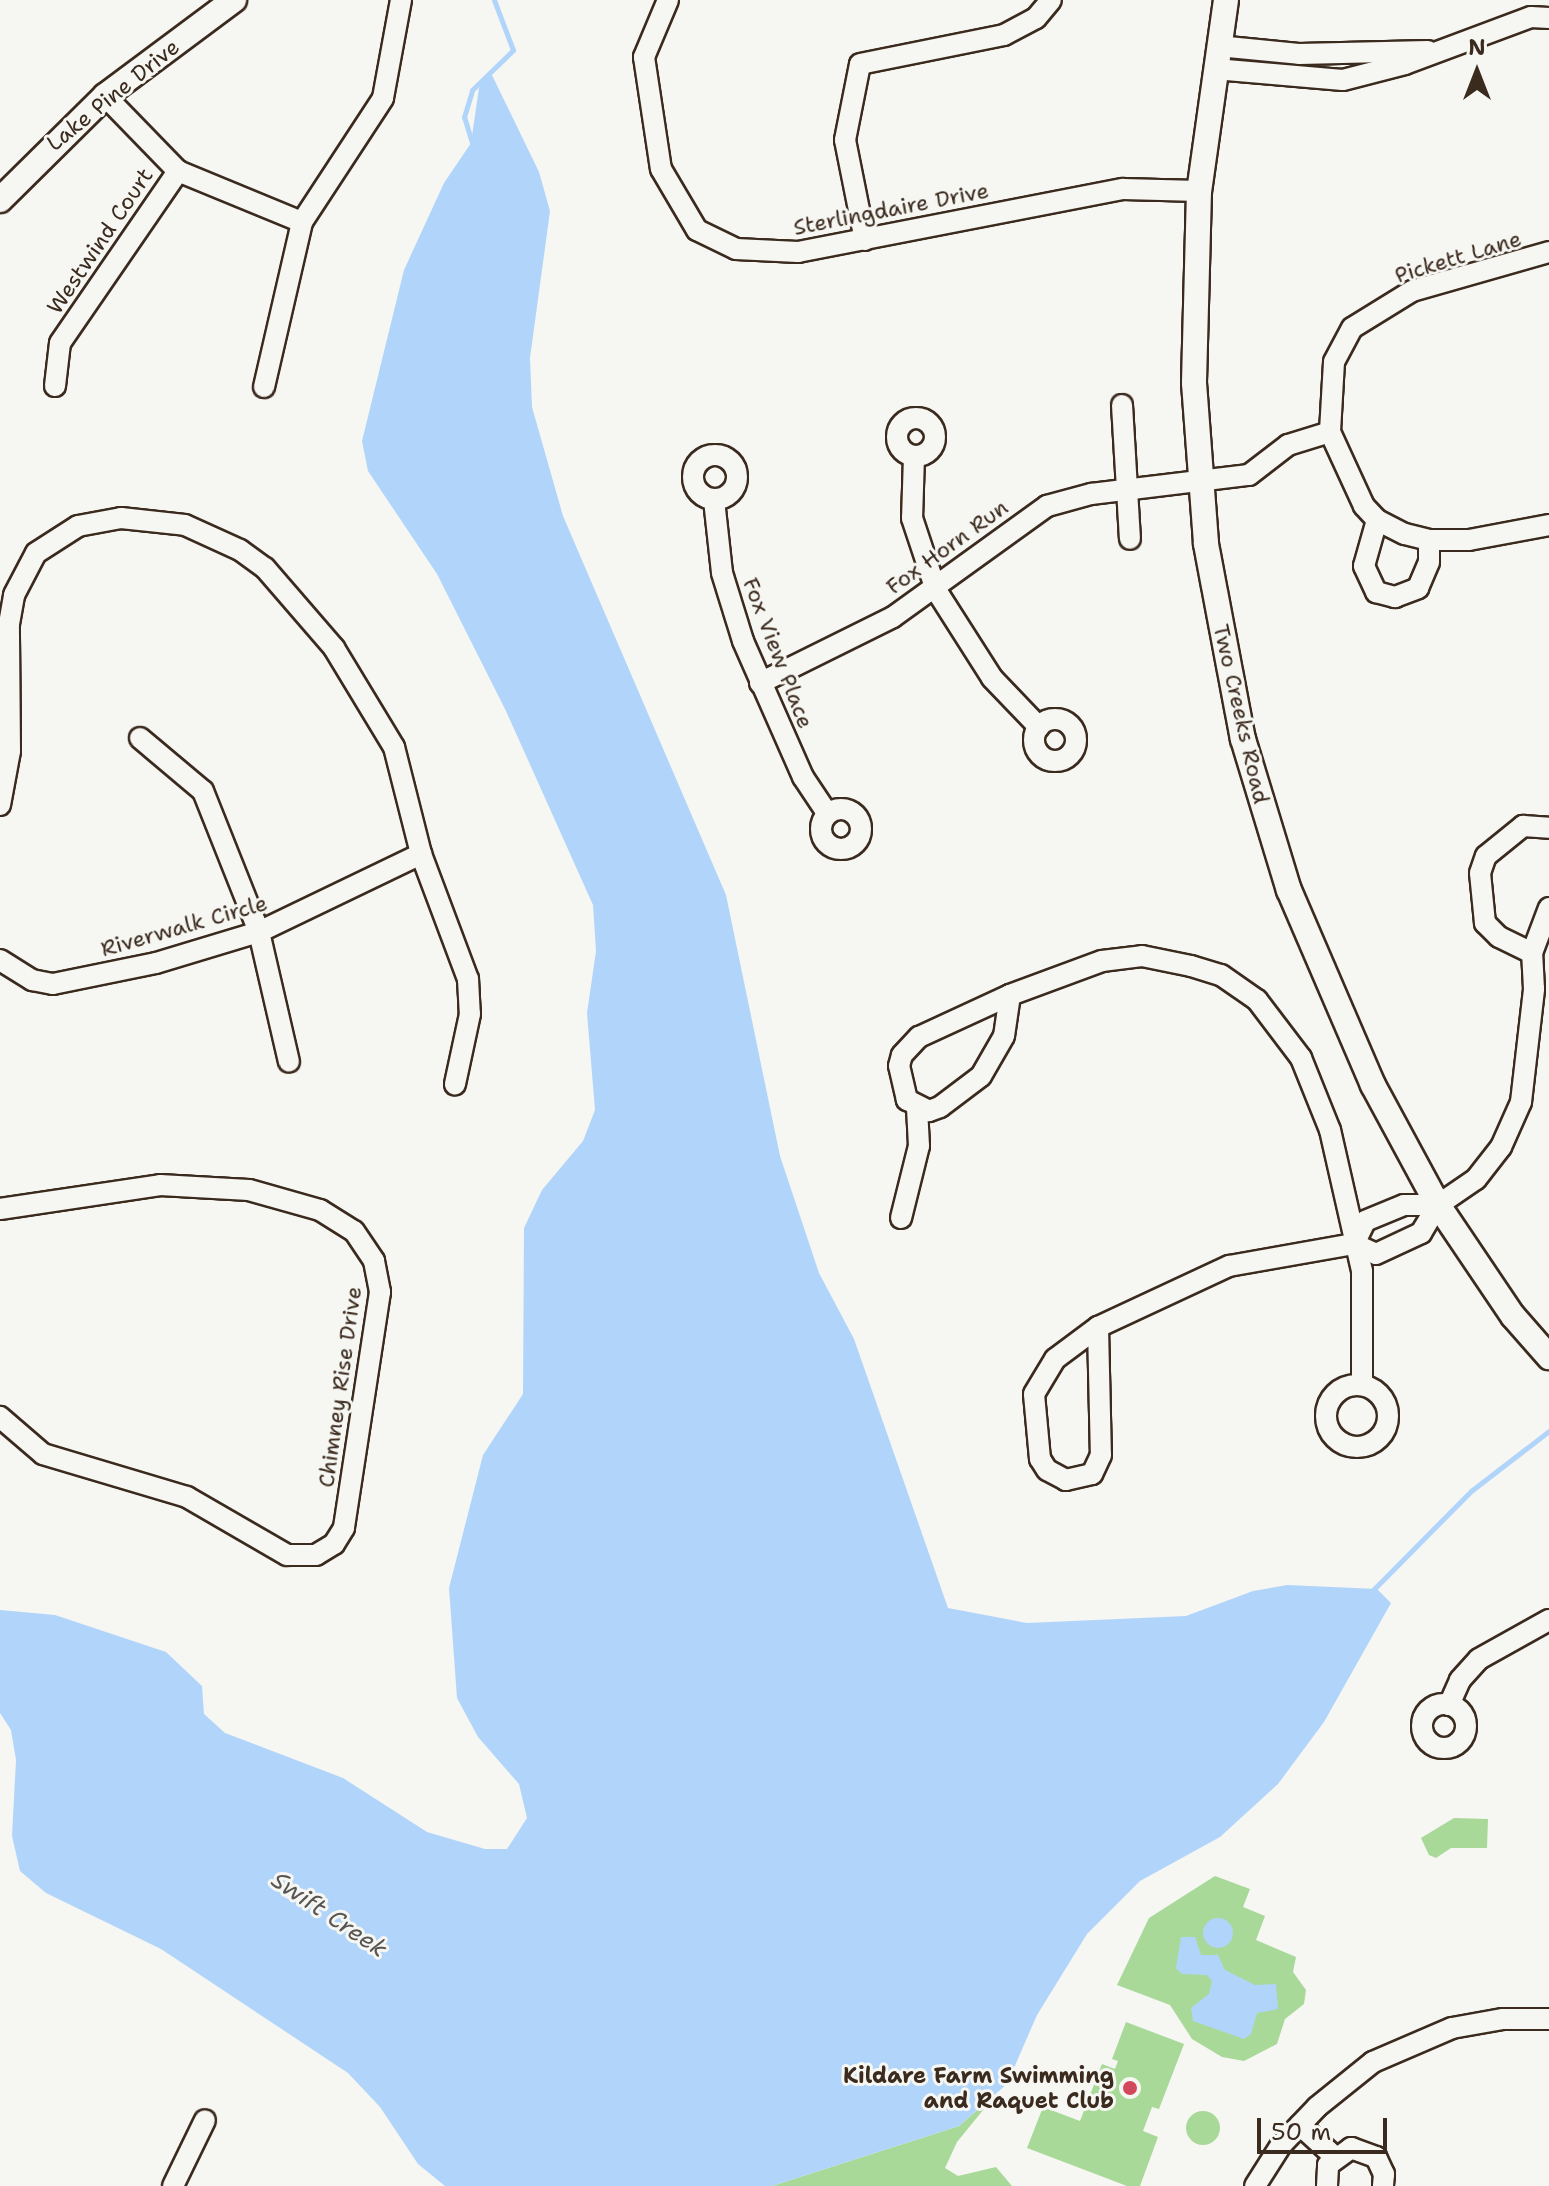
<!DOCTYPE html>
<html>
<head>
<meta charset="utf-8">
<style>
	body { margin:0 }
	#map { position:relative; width:1549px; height:2186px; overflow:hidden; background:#f6f6f2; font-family:"Shantell Sans",sans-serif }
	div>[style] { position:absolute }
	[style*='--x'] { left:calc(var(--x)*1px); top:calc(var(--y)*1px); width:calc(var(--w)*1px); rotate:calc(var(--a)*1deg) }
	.green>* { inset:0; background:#a9d999 }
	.round { border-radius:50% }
	.water>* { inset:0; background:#b1d5fa }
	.stream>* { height:5px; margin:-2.5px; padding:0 2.5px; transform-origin:2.5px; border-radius:2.5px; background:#b1d5fa }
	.roads { filter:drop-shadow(2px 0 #3b2a1e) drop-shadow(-2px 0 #3b2a1e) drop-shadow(0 2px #3b2a1e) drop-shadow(0 -2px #3b2a1e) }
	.minor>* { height:20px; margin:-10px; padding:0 10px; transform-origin:10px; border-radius:10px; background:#f6f6f2 }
	.minor>.ring { margin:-10px; padding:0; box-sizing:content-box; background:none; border:20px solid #f6f6f2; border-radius:50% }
	.tertiary>* { height:24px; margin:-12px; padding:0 12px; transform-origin:12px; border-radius:12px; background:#f6f6f2 }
	.dots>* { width:22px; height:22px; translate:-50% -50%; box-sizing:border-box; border:4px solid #f6f6f2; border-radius:50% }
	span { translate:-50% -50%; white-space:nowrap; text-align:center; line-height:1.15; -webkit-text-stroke:6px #f6f6f2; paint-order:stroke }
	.street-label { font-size:22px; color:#3b2a1e }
	.poi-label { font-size:22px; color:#3b2a1e; font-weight:700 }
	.right { translate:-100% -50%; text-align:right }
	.water-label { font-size:24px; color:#585555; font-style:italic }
	.north { position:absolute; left:1437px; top:32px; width:80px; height:80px; -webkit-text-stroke:6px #f6f6f2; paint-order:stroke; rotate:0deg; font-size:22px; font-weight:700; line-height:32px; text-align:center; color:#3b2a1e }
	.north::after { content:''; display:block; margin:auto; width:28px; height:36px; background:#3b2a1e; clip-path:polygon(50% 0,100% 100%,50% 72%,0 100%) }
	.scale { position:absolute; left:1257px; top:2118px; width:130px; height:36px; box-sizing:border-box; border:4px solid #3b2a1e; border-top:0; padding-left:10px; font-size:24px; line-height:28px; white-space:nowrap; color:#3b2a1e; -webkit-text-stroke:6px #f6f6f2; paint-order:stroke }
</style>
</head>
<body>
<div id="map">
	<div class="green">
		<i style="clip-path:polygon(1454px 1818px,1488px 1819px,1487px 1848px,1451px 1848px,1436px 1858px,1429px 1855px,1421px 1838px)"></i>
		<i style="clip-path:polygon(1215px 1876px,1250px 1889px,1243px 1907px,1265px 1916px,1256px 1940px,1296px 1957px,1293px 1972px,1306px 1990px,1304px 2004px,1285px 2019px,1277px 2044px,1244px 2061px,1222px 2057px,1192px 2039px,1170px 2005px,1117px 1985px,1149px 1918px)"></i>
		<i style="clip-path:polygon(1126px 2022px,1184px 2044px,1159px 2109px,1152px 2107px,1143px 2131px,1158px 2137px,1140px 2186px,1127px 2186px,1027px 2148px,1043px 2107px,1080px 2121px,1102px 2064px,1115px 2069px,1118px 2061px,1112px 2059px)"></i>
		<i style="clip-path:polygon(997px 2093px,957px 2142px,945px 2168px,958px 2176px,996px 2167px,1012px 2186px,772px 2186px,959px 2126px)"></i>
		<i class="round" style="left:1186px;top:2111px;width:34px;height:34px"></i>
	</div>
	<div class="water">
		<i style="clip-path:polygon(490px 71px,539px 172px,550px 211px,530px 358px,532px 407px,563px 516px,726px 895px,780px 1156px,819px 1273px,854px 1339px,948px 1608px,1027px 1623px,1186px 1616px,1253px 1591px,1287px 1585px,1377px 1589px,1391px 1603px,1324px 1722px,1278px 1784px,1220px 1837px,1140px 1881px,1087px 1934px,1037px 2015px,1007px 2084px,959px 2126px,772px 2186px,445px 2186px,418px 2164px,380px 2107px,348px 2073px,161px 1949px,46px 1893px,20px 1871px,12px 1836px,16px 1760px,11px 1730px,0 1713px,0 1610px,55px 1615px,166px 1652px,202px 1686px,204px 1714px,225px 1733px,343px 1778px,427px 1832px,485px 1849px,507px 1849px,527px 1818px,519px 1784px,478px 1737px,457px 1698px,449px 1588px,483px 1455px,523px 1394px,524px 1228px,542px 1190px,583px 1141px,595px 1110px,587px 1013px,596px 951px,593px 905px,506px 711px,437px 574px,368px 471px,362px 441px,404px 270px,444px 183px,471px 143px,479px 88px)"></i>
		<i class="round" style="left:1203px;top:1918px;width:30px;height:30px"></i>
		<i style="clip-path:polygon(1181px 1937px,1195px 1937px,1201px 1955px,1218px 1955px,1225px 1970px,1255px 1985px,1276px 1984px,1278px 2009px,1257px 2013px,1251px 2034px,1244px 2039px,1193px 2021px,1191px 2008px,1209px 1994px,1212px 1981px,1207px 1975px,1182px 1974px,1176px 1968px)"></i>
	</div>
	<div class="stream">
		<i style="--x:473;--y:146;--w:30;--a:-107"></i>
		<i style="--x:464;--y:117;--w:28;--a:-73"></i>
		<i style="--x:472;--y:90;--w:57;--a:-44.3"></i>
		<i style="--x:513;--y:50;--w:53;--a:-110.8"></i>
		<i style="--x:1369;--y:1594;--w:145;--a:-45.3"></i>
		<i style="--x:1471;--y:1491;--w:98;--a:-37.6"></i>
	</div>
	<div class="roads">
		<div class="minor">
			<i style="--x:668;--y:0;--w:62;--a:112.8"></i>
			<i style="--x:644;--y:57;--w:113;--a:81.4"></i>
			<i style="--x:661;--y:169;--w:71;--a:59.5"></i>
			<i style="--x:697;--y:230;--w:43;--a:26"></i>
			<i style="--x:736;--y:249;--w:62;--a:2.8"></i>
			<i style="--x:798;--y:252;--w:331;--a:-11"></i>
			<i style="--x:1123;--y:189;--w:76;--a:1.5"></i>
			<i style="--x:1218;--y:46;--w:81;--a:5.6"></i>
			<i style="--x:1299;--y:54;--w:129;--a:-1.3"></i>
			<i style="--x:1215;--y:69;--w:128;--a:4.9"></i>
			<i style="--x:1343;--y:80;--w:64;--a:-14.5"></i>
			<i style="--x:1405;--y:64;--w:134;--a:-20.5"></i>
			<i style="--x:1531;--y:17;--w:18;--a:3"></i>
			<i style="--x:105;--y:96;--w:105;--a:45.8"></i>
			<i style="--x:178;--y:171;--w:134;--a:22.4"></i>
			<i style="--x:865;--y:240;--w:102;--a:-101.3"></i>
			<i style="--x:845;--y:140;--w:77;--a:-78.8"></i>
			<i style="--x:860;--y:64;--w:147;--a:-11.4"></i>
			<i style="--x:1004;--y:35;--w:36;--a:-28"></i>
			<i style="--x:1036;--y:18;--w:23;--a:-50"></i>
			<i style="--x:1549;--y:252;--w:142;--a:164.1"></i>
			<i style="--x:1412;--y:291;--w:70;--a:148.3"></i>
			<i style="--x:1352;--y:328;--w:38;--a:118"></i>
			<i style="--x:1334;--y:362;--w:70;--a:93.3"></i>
			<i style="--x:1330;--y:432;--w:81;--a:65.3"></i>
			<i style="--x:1364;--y:506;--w:19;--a:47"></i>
			<i style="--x:1377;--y:520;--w:31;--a:27"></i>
			<i style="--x:1405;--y:534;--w:25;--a:14"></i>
			<i style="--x:1429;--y:540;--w:40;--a:0"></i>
			<i style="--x:1469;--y:540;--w:81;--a:-10.6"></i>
			<i style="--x:55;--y:386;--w:43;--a:-83.4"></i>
			<i style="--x:60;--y:343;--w:209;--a:-55.5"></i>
			<i style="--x:264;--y:387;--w:169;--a:-77"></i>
			<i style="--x:302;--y:222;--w:148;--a:-56.8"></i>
			<i style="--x:383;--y:98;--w:100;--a:-79.6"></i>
			<i style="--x:1122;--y:405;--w:134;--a:86.6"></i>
			<i class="ring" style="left:897px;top:418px;width:18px;height:18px"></i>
			<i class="ring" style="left:693px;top:455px;width:24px;height:24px"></i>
			<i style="--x:914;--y:456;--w:62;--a:91.8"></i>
			<i style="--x:912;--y:518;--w:76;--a:71.6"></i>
			<i style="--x:936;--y:590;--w:104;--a:57.5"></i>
			<i style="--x:992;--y:678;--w:68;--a:46.2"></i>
			<i style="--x:714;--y:500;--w:73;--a:83.7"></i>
			<i style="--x:722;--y:573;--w:71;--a:72.8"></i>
			<i style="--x:743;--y:641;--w:149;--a:66.2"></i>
			<i style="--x:803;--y:777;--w:43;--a:56.3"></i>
			<i style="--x:1377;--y:520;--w:48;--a:105.8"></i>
			<i style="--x:1364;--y:566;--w:29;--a:65"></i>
			<i style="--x:1376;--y:592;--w:20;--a:15"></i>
			<i style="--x:1395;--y:597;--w:25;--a:-21"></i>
			<i style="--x:1418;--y:588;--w:28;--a:-67"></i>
			<i style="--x:1429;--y:562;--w:22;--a:-90"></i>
			<i style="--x:760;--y:683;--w:148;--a:-26.4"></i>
			<i style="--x:893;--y:617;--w:190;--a:-35.8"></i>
			<i style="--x:1047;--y:506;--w:46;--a:-15.3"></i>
			<i style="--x:1091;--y:494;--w:159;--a:-6.9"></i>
			<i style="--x:1249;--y:475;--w:49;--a:-37.6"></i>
			<i style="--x:1288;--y:445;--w:44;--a:-17.2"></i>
			<i class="ring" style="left:1034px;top:719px;width:22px;height:22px"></i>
			<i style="--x:140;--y:738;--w:82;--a:40.1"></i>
			<i style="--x:203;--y:791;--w:152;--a:68.3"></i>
			<i style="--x:259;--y:932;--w:133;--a:77"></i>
			<i style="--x:0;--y:805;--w:55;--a:-79.5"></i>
			<i style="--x:10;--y:751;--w:127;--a:-90.5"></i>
			<i style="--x:9;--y:624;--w:29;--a:-80"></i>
			<i style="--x:14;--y:595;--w:47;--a:-62.4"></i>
			<i style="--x:36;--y:553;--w:50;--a:-32.7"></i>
			<i style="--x:78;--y:526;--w:44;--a:-10.5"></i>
			<i style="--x:121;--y:518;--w:64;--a:6.2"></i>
			<i style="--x:185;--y:525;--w:60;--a:24.4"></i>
			<i style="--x:240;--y:550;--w:31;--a:36"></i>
			<i style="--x:265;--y:568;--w:106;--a:49.2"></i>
			<i style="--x:334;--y:648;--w:116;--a:58.8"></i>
			<i style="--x:394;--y:747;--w:110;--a:75.8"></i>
			<i style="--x:421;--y:854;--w:134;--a:69.4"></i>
			<i style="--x:468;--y:979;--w:35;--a:87"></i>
			<i style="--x:470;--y:1014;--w:72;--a:102.1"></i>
			<i class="ring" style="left:821px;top:809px;width:20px;height:20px"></i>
			<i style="--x:1532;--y:953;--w:37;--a:-154"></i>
			<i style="--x:1499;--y:937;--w:20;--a:-135"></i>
			<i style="--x:1485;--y:923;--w:50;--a:-95.7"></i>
			<i style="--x:1480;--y:873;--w:18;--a:-71"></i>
			<i style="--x:1486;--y:856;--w:48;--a:-39"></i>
			<i style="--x:1523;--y:826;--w:26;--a:4"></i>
			<i style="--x:0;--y:960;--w:38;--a:32"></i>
			<i style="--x:32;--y:980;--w:21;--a:11"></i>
			<i style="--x:53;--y:984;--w:105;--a:-11.5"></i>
			<i style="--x:156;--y:963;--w:108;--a:-16.8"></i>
			<i style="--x:259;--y:932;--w:180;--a:-25.7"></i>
			<i style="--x:1010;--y:995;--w:41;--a:98.3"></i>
			<i style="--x:1004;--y:1036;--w:46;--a:119.9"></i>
			<i style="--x:981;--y:1076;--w:51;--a:142.9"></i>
			<i style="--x:940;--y:1107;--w:12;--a:160"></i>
			<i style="--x:929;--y:1111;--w:25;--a:-153"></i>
			<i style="--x:907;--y:1100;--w:35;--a:-103"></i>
			<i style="--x:899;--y:1066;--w:11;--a:-75"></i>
			<i style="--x:902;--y:1055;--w:25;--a:-47"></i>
			<i style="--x:919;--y:1037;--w:100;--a:-24.8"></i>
			<i style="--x:1010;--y:995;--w:98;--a:-20.3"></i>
			<i style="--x:1102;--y:961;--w:40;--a:-7.1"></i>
			<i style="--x:1142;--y:956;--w:50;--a:11.5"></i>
			<i style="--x:1191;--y:966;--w:31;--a:17"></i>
			<i style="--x:1221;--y:975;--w:44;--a:34.8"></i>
			<i style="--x:1257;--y:1000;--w:73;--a:52.8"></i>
			<i style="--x:1301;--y:1058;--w:78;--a:68.1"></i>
			<i style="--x:1330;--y:1130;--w:145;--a:77.2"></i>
			<i style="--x:1362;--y:1271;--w:114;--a:90"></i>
			<i style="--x:0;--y:1209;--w:162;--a:-8.5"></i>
			<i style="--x:160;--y:1185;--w:89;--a:3.2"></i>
			<i style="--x:249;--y:1190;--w:74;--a:15.7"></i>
			<i style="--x:320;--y:1210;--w:40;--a:32"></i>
			<i style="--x:354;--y:1231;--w:36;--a:56"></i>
			<i style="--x:374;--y:1261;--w:32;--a:79"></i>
			<i style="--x:380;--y:1292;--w:239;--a:98.7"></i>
			<i style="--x:344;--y:1528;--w:19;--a:122"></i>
			<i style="--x:334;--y:1544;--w:21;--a:149"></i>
			<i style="--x:316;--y:1555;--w:29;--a:180"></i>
			<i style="--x:287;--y:1555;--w:116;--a:-149.9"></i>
			<i style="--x:187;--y:1497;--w:150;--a:-163.4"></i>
			<i style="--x:43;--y:1454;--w:57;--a:-139.3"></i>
			<i style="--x:901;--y:1218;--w:74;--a:-76"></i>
			<i style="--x:919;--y:1146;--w:38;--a:-93"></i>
			<i style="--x:1354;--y:1244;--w:25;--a:-64"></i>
			<i style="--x:1365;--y:1221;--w:42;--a:-22.3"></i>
			<i style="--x:1404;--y:1205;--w:34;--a:0"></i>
			<i style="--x:1098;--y:1327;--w:128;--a:88.7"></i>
			<i style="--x:1101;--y:1455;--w:21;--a:115"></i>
			<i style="--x:1092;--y:1474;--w:27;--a:167"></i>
			<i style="--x:1066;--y:1480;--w:21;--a:-152"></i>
			<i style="--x:1047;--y:1470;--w:13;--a:-122"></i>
			<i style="--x:1040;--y:1459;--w:65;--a:-95.3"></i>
			<i style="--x:1034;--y:1394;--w:41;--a:-59"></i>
			<i style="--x:1055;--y:1359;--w:54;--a:-36.7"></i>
			<i style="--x:1098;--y:1327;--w:145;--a:-25"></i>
			<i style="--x:1229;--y:1266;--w:127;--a:-10"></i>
			<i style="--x:1354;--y:1244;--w:24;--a:24"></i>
			<i style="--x:1376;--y:1254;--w:50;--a:-25"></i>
			<i style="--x:1421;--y:1233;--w:33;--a:-59"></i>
			<i style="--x:1438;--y:1205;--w:46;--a:-34.4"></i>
			<i style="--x:1476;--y:1179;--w:41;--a:-52"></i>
			<i style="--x:1501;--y:1147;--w:49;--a:-66"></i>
			<i style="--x:1521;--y:1102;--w:114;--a:-83.4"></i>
			<i style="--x:1534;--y:989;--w:36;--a:-93"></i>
			<i style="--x:1532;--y:953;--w:48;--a:-69.3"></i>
			<i class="ring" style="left:1326px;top:1385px;width:42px;height:42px"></i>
			<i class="ring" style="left:1422px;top:1704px;width:24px;height:24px"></i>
			<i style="--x:1449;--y:1705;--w:27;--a:-66"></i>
			<i style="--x:1460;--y:1680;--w:28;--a:-48"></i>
			<i style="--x:1479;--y:1659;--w:80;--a:-29.1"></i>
			<i style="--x:1300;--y:2125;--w:46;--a:42.4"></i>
			<i style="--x:173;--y:2186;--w:73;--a:-64.1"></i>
			<i style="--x:1255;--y:2186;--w:49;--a:-57.6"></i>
			<i style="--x:1281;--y:2145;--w:52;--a:-46.5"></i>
			<i style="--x:1317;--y:2107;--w:72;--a:-38.8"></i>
			<i style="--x:1373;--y:2062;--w:86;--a:-23.3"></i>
			<i style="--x:1452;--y:2028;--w:52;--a:-10"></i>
			<i style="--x:1503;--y:2019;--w:46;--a:0"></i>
			<i style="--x:1327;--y:2186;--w:21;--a:-87"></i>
			<i style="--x:1328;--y:2165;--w:29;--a:-36"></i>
			<i style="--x:1351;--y:2148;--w:27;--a:20"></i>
			<i style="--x:1376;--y:2157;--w:19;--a:65"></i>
			<i style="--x:1384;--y:2174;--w:12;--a:95"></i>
		</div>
		<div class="tertiary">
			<i style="--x:1226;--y:0;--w:193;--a:98"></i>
			<i style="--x:1199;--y:191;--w:192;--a:91.5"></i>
			<i style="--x:1194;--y:383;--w:161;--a:85.7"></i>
			<i style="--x:1206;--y:544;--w:198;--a:79.3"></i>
			<i style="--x:1243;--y:739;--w:158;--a:73.1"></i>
			<i style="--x:1289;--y:890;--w:212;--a:66.7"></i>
			<i style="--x:1373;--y:1085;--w:136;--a:61.6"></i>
			<i style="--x:1438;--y:1205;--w:134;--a:56"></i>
			<i style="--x:1513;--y:1316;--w:55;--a:48.7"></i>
			<i style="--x:0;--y:200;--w:148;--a:-44.7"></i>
			<i style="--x:105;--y:96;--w:161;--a:-36.7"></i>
		</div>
	</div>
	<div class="dots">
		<i style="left:1130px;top:2088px;background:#d1495b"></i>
	</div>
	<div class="street-label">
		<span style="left:113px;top:95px;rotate:-39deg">Lake Pine Drive</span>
		<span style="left:891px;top:209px;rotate:-11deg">Sterlingdaire Drive</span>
		<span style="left:100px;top:241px;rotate:-56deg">Westwind Court</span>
		<span style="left:1458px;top:257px;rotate:-17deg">Pickett Lane</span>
		<span style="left:947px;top:547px;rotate:-36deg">Fox Horn Run</span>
		<span style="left:778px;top:653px;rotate:69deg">Fox View Place</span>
		<span style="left:1241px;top:714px;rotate:77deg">Two Creeks Road</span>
		<span style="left:184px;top:926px;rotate:-16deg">Riverwalk Circle</span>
		<span style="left:340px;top:1387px;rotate:-82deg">Chimney Rise Drive</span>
	</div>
	<div class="poi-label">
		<span class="right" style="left:1114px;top:2088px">Kildare Farm Swimming<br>and Raquet Club</span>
	</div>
	<div class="water-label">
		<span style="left:329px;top:1915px;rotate:34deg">Swift Creek</span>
	</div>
	<div class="north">N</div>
	<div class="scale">50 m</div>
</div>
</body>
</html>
